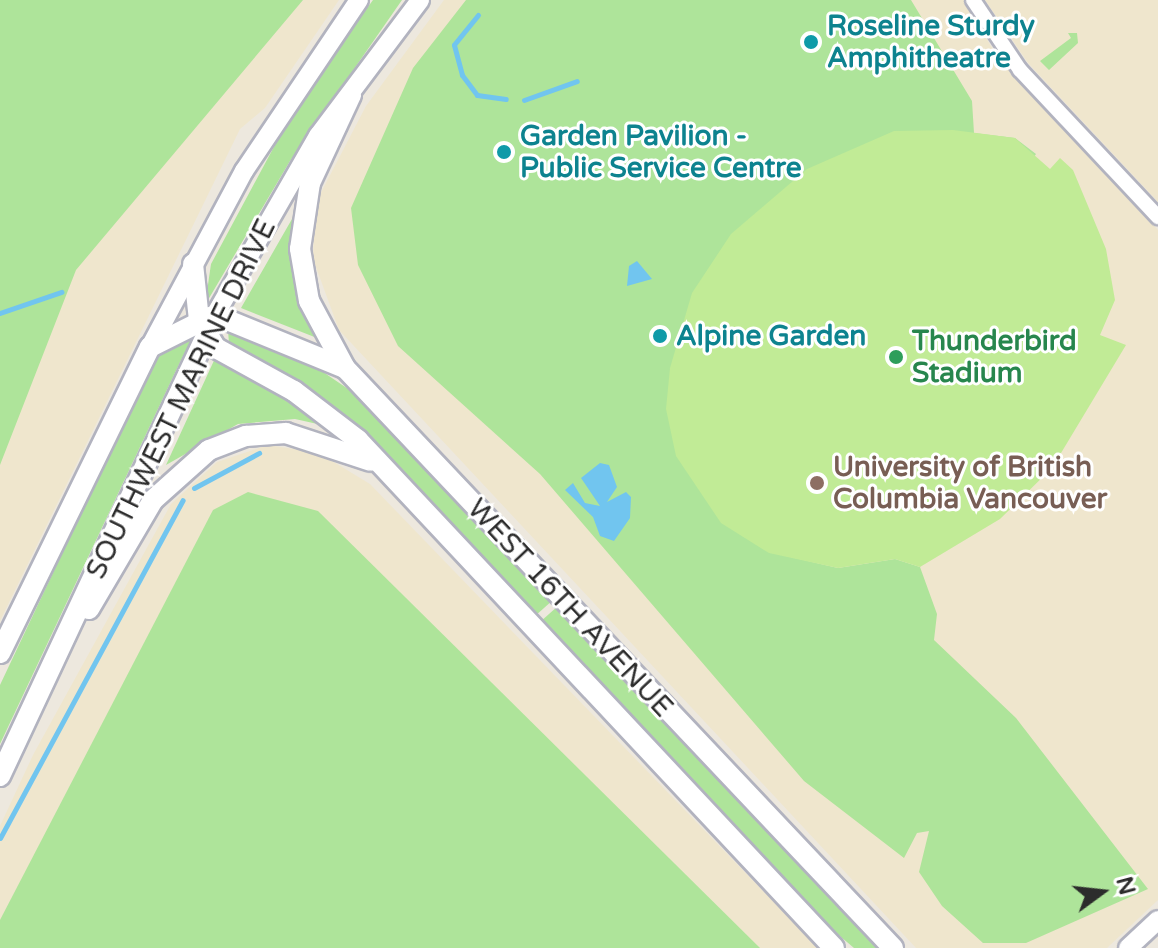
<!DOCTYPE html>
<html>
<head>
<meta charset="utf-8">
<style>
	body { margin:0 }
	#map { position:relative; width:1158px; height:948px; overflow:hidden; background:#ede8de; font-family:"Varela Round",sans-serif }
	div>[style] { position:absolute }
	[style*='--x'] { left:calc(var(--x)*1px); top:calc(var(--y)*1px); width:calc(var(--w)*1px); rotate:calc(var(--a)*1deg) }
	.education>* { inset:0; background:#efe6cd }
	.green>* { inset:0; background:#aee49a }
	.pitch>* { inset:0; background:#c1eb96 }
	.water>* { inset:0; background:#71c5ef }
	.stream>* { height:5px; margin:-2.5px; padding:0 2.5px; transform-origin:2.5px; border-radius:2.5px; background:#71c5ef }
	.roads { filter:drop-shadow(2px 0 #b2b3bf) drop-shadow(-2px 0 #b2b3bf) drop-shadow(0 2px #b2b3bf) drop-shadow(0 -2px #b2b3bf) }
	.minor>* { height:14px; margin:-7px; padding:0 7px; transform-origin:7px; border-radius:7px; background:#fff }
	.tertiary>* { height:18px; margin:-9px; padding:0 9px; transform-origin:9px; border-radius:9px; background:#fff }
	.secondary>* { height:20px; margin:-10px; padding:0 10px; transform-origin:10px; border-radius:10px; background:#fff }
	.dots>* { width:22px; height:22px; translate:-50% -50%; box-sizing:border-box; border:4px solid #fff; border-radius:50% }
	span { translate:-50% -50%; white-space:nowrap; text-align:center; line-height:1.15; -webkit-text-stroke:6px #fff; paint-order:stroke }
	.culture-label { font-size:28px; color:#0d838f; font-weight:700 }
	.left { translate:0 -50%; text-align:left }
	.leisure-label { font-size:28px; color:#27864d; font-weight:700 }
	.street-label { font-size:28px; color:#2c2c2c }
	.education-label { font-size:28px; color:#785e54; font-weight:700 }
	.north { position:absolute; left:1062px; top:852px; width:80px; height:80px; -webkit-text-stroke:6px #fff; paint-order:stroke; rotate:75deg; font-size:22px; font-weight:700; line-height:32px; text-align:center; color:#2c2c2c }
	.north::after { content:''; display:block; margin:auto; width:28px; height:36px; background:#2c2c2c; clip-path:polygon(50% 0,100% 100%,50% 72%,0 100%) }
</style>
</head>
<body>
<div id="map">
	<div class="education">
		<i style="clip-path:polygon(0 0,339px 0,265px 108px,240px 129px,0 621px)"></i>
		<i style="clip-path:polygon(444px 0,964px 0,999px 60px,1158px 230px,1158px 900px,1107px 948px,916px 948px,339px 330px,313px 259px,315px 204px,366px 106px)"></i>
		<i style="clip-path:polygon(985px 0,1158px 0,1158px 202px,1028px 63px)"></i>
		<i style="clip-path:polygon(268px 445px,319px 453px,370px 484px,818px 948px,0 948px,0 826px,33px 755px,171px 504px,217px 462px)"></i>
	</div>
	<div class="green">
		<i style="clip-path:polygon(0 0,303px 0,76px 270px,0 465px)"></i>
		<i style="clip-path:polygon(373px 0,402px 0,290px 161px,205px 305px,211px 264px,297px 104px)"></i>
		<i style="clip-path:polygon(466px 0,911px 0,972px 101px,974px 133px,1015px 138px,1036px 154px,769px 552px,838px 568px,895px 559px,920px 567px,937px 614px,934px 640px,1016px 718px,1148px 889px,1026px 943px,983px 943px,942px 906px,919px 872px,929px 831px,917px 833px,904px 858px,804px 781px,540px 474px,398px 346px,358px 265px,351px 208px,413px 68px)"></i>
		<i style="clip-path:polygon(1068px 33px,1077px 33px,1078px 43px,1049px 70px,1040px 61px,1071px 38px)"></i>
		<i style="clip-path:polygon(296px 212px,305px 308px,317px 338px,241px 308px)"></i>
		<i style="clip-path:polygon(228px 330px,298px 355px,360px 397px,553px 600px,535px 616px,358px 429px,309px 389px,229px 344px)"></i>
		<i style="clip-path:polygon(194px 335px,181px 360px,0 744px,0 685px,146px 376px,163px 350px)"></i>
		<i style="clip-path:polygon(217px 354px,293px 394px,331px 427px,295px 419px,238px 424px,166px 465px)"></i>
		<i style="clip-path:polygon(248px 492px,318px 511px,760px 948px,0 948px,0 920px,213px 510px)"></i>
		<i style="clip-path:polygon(558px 606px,880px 948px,854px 948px,821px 920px,540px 622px)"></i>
	</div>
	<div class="pitch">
		<i style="clip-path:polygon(953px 130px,1015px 138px,1050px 169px,1060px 158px,1073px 170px,1106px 249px,1115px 300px,1100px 335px,1126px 345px,1052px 468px,1000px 519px,920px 567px,895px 559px,838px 568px,769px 553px,721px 523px,676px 456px,666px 409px,670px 368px,692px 293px,731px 234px,807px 169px,894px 131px)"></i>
	</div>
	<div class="water">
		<i style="clip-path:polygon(637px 261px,652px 279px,627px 286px,629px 266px)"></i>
		<i style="clip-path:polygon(600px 463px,609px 465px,617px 487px,607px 502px,626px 492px,631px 497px,630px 518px,614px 541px,600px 536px,593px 517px,565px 490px,573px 483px,585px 503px,600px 506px,581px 478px)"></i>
	</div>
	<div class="stream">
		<i style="--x:478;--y:15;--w:38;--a:129"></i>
		<i style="--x:454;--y:45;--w:31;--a:75"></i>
		<i style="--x:462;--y:75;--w:25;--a:53"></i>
		<i style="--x:477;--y:95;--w:29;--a:8"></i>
		<i style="--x:524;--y:100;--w:56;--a:-19.7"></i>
		<i style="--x:0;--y:313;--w:65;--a:-19"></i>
		<i style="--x:194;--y:488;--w:74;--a:-28.3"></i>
		<i style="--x:0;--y:838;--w:384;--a:-61.6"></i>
	</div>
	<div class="roads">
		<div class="minor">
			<i style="--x:973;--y:0;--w:84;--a:56.1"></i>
			<i style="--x:1020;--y:70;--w:202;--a:46.8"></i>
		</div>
		<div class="tertiary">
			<i style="--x:215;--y:315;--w:207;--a:-60.1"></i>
			<i style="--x:318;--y:136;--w:170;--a:-53.1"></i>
			<i style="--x:150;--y:347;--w:200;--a:-61.9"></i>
			<i style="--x:244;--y:171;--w:206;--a:-56.1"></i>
			<i style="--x:1128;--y:948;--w:41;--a:-43"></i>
		</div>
		<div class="secondary">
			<i style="--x:193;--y:264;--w:56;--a:83.9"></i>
			<i style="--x:199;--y:320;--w:33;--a:59"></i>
			<i style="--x:216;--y:348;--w:89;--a:28.9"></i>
			<i style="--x:294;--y:391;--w:81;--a:37.4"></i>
			<i style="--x:358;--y:440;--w:696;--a:46.86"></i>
			<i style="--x:215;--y:315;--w:140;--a:22.2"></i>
			<i style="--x:345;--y:368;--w:798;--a:46.62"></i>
			<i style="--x:345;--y:368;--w:76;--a:-118.2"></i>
			<i style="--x:309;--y:301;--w:53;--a:-99.8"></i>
			<i style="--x:300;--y:249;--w:67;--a:-81.4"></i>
			<i style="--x:310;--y:183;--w:97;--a:-65"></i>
			<i style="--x:89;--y:609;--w:126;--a:-59.6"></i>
			<i style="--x:153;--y:500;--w:75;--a:-41.8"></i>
			<i style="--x:209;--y:450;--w:40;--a:-21"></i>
			<i style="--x:246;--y:436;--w:40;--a:-4.3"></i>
			<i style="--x:286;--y:433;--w:89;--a:18.2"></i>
			<i style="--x:0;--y:653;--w:341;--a:-63.9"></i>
			<i style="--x:150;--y:347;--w:67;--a:-26.6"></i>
			<i style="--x:0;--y:776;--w:496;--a:-64.9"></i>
		</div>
	</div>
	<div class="dots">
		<i style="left:811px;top:42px;background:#0f9aa8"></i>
		<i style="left:504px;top:152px;background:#0f9aa8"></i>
		<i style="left:660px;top:336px;background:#0f9aa8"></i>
		<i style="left:896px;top:357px;background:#2e9e5b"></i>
		<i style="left:817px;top:483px;background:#8d6e63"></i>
	</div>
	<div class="culture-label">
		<span class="left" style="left:827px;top:42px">Roseline Sturdy<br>Amphitheatre</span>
		<span class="left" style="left:520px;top:152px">Garden Pavilion -<br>Public Service Centre</span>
		<span class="left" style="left:676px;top:336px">Alpine Garden</span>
	</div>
	<div class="leisure-label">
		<span class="left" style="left:912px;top:357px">Thunderbird<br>Stadium</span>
	</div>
	<div class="street-label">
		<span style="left:181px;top:399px;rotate:-64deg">SOUTHWEST MARINE DRIVE</span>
		<span style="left:570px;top:608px;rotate:47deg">WEST 16TH AVENUE</span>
	</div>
	<div class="education-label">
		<span class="left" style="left:833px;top:483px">University of British<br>Columbia Vancouver</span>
	</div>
	<div class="north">N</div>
</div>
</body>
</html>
